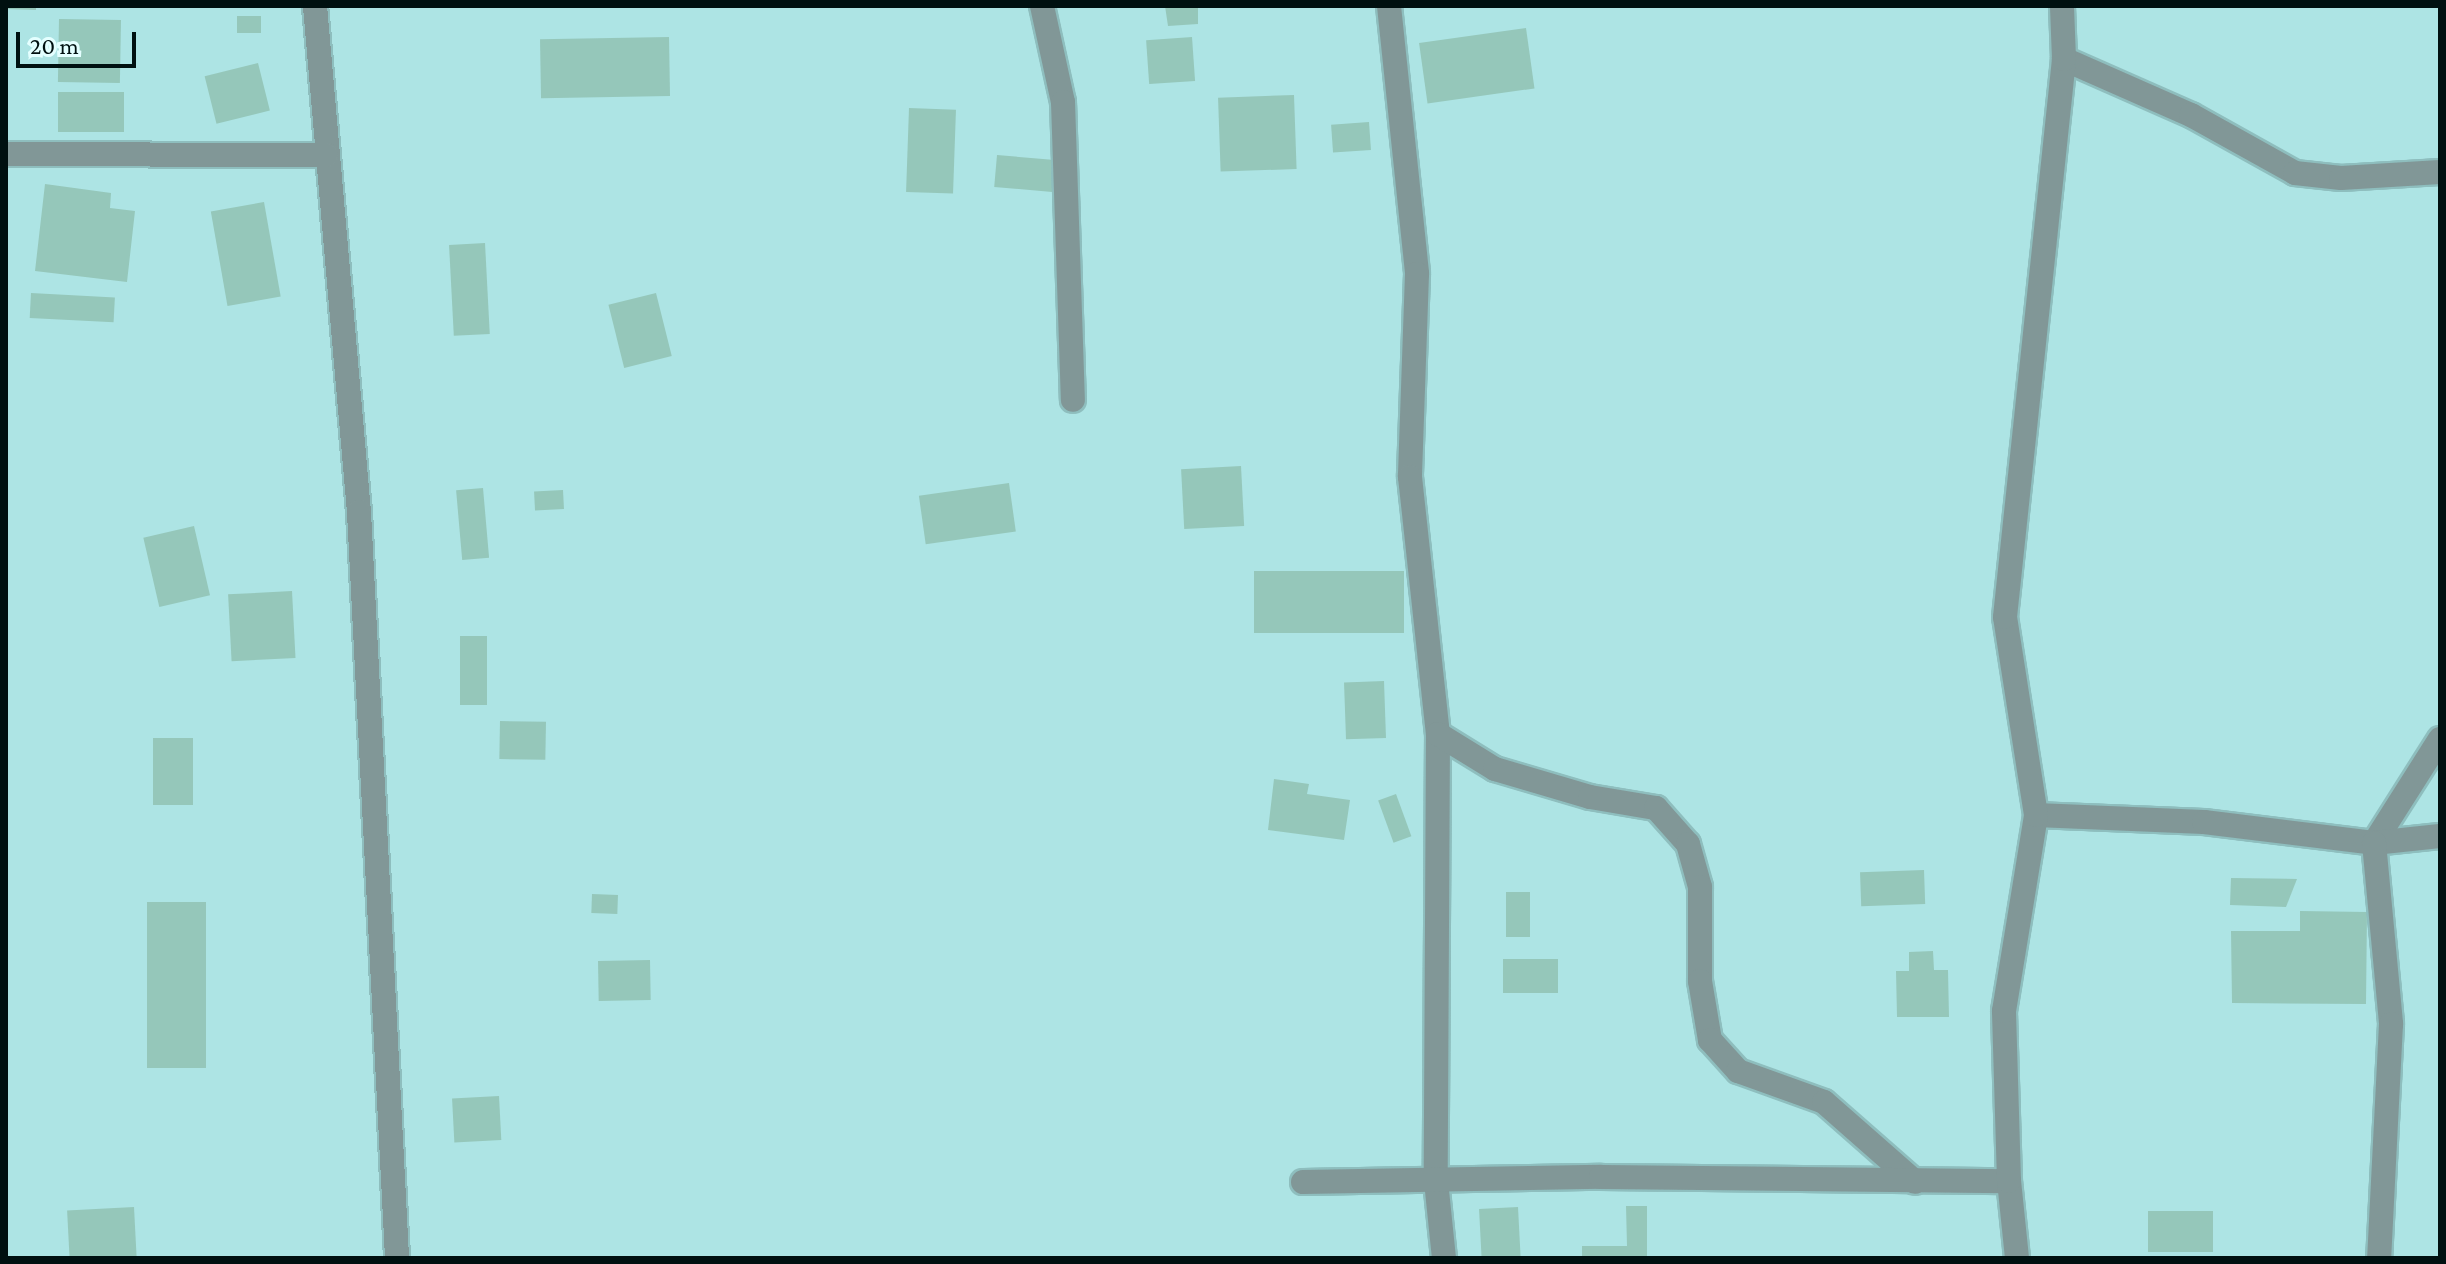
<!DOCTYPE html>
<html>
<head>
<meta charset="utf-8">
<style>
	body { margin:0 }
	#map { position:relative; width:2446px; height:1264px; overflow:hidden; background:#ade4e4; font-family:"Crimson Pro",serif }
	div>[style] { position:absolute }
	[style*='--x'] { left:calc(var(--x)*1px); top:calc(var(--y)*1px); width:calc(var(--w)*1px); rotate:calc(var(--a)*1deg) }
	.building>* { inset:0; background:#95c7ba; transform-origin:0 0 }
	.roads { filter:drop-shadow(2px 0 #8ebebe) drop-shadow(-2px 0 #8ebebe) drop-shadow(0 2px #8ebebe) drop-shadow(0 -2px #8ebebe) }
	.minor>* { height:24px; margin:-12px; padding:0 12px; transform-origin:12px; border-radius:12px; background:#819797 }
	span { translate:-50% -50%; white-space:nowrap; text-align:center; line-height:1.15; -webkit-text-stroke:6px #e4ffff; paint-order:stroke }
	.frame { position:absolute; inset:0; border:8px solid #001010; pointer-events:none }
	.scale { position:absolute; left:16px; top:32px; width:120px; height:36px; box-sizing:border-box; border:4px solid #001010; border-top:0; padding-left:10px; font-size:24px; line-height:28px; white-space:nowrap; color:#001010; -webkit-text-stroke:6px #e4ffff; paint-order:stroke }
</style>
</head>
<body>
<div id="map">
	<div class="building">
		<i style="clip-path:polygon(6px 6px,36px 6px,36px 10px,6px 9px)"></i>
		<i style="clip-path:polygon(1165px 6px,1198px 6px,1198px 24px,1168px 26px)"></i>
		<i style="left:261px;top:16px;width:17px;height:24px;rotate:90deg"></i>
		<i style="left:59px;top:19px;width:62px;height:63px;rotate:1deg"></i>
		<i style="left:1526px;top:28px;width:61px;height:108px;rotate:82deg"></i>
		<i style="left:669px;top:37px;width:59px;height:129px;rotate:89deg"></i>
		<i style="left:1192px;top:37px;width:44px;height:46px;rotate:86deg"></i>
		<i style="left:258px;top:63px;width:49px;height:55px;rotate:76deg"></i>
		<i style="left:58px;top:92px;width:66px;height:40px"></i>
		<i style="left:1294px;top:95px;width:74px;height:76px;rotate:88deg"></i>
		<i style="left:909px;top:108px;width:47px;height:84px;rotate:2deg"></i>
		<i style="left:1369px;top:122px;width:28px;height:38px;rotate:86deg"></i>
		<i style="left:997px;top:155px;width:61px;height:32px;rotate:5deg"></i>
		<i style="clip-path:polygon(45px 184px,111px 193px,110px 208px,135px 211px,127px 282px,35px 271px)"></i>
		<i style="left:264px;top:202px;width:96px;height:54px;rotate:80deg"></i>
		<i style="left:485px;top:243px;width:91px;height:36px;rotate:87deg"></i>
		<i style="left:31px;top:293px;width:84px;height:25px;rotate:3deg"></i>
		<i style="left:656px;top:293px;width:65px;height:49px;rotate:76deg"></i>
		<i style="left:1241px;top:466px;width:60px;height:60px;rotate:87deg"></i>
		<i style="left:1009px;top:483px;width:49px;height:91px;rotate:82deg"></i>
		<i style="left:483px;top:488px;width:70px;height:27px;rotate:85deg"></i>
		<i style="left:563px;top:490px;width:19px;height:29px;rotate:87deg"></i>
		<i style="left:194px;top:526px;width:71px;height:52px;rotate:77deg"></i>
		<i style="left:1404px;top:571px;width:62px;height:150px;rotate:90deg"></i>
		<i style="left:292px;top:591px;width:67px;height:64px;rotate:87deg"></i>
		<i style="left:460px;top:636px;width:27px;height:69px"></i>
		<i style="left:1384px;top:681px;width:57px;height:40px;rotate:88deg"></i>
		<i style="left:500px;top:721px;width:46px;height:38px;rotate:1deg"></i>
		<i style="left:153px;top:738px;width:40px;height:67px"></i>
		<i style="clip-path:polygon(1274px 779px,1309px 784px,1307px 794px,1350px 800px,1344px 840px,1268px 830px)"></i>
		<i style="left:1396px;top:794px;width:45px;height:19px;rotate:70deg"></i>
		<i style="left:1924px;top:870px;width:34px;height:64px;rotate:88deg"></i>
		<i style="clip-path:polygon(2231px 878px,2297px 879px,2286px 907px,2230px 905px)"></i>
		<i style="left:1506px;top:892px;width:24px;height:45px"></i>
		<i style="left:592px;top:894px;width:26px;height:19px;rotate:2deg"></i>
		<i style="left:147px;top:902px;width:59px;height:166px"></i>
		<i style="clip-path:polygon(2300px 911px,2367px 912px,2366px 1004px,2232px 1003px,2231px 931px,2300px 931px)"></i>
		<i style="clip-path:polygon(1933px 951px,1934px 970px,1948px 970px,1949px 1017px,1897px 1017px,1896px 971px,1909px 971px,1909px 952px)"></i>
		<i style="left:1503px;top:959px;width:55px;height:34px"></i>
		<i style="left:650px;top:960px;width:40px;height:52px;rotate:89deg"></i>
		<i style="left:499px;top:1096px;width:44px;height:47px;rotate:87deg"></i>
		<i style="clip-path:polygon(1626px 1206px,1647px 1206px,1647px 1258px,1582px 1258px,1582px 1246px,1627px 1246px)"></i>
		<i style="left:134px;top:1207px;width:51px;height:67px;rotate:87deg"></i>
		<i style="left:1518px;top:1207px;width:51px;height:39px;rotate:87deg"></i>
		<i style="left:2148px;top:1211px;width:65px;height:41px"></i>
	</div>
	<div class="roads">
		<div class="minor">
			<i style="--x:315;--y:6;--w:508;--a:85.03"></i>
			<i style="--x:359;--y:512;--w:747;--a:87.08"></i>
			<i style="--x:1042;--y:6;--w:98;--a:77.7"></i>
			<i style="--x:1063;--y:102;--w:298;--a:88.1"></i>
			<i style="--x:1389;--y:6;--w:269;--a:84"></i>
			<i style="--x:1417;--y:274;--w:203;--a:92"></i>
			<i style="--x:1410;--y:477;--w:259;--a:83.8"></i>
			<i style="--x:1438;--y:734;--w:447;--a:90.3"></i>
			<i style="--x:1436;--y:1181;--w:77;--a:84.1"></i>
			<i style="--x:2064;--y:59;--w:139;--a:23.8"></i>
			<i style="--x:2191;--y:115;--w:119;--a:29.1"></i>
			<i style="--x:2295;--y:173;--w:46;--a:6.2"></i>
			<i style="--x:2341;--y:178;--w:99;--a:-3.5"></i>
			<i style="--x:6;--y:154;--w:320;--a:0.2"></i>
			<i style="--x:1438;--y:734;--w:67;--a:31.6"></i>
			<i style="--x:1495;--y:769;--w:99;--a:16.4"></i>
			<i style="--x:1590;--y:797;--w:67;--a:9.5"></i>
			<i style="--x:1656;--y:808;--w:48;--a:48.4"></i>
			<i style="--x:1688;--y:844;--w:45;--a:74.4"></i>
			<i style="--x:1700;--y:887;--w:94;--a:90"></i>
			<i style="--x:1700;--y:981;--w:60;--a:80.4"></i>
			<i style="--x:1710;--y:1040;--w:42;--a:47.9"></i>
			<i style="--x:1738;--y:1071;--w:91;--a:19.8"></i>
			<i style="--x:1824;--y:1102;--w:121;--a:41.3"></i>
			<i style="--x:2440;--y:739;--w:123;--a:122.4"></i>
			<i style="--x:2374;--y:843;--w:66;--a:-6.1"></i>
			<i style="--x:2036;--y:815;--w:168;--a:2.4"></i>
			<i style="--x:2204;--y:822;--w:171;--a:7"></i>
			<i style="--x:2374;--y:843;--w:182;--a:84.6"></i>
			<i style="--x:2391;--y:1024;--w:234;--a:92.9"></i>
			<i style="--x:1303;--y:1182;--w:298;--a:-1"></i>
			<i style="--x:1601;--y:1177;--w:408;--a:0.6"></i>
			<i style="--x:2017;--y:1258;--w:77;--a:-95.9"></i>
			<i style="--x:2009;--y:1181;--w:170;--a:-91.7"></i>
			<i style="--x:2004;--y:1011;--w:199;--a:-80.7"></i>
			<i style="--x:2036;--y:815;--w:200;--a:-98.9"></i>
			<i style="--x:2005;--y:617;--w:561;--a:-83.96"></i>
			<i style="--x:2064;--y:59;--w:53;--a:-92.2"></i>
		</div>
	</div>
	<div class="frame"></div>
	<div class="scale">20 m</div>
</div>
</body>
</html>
